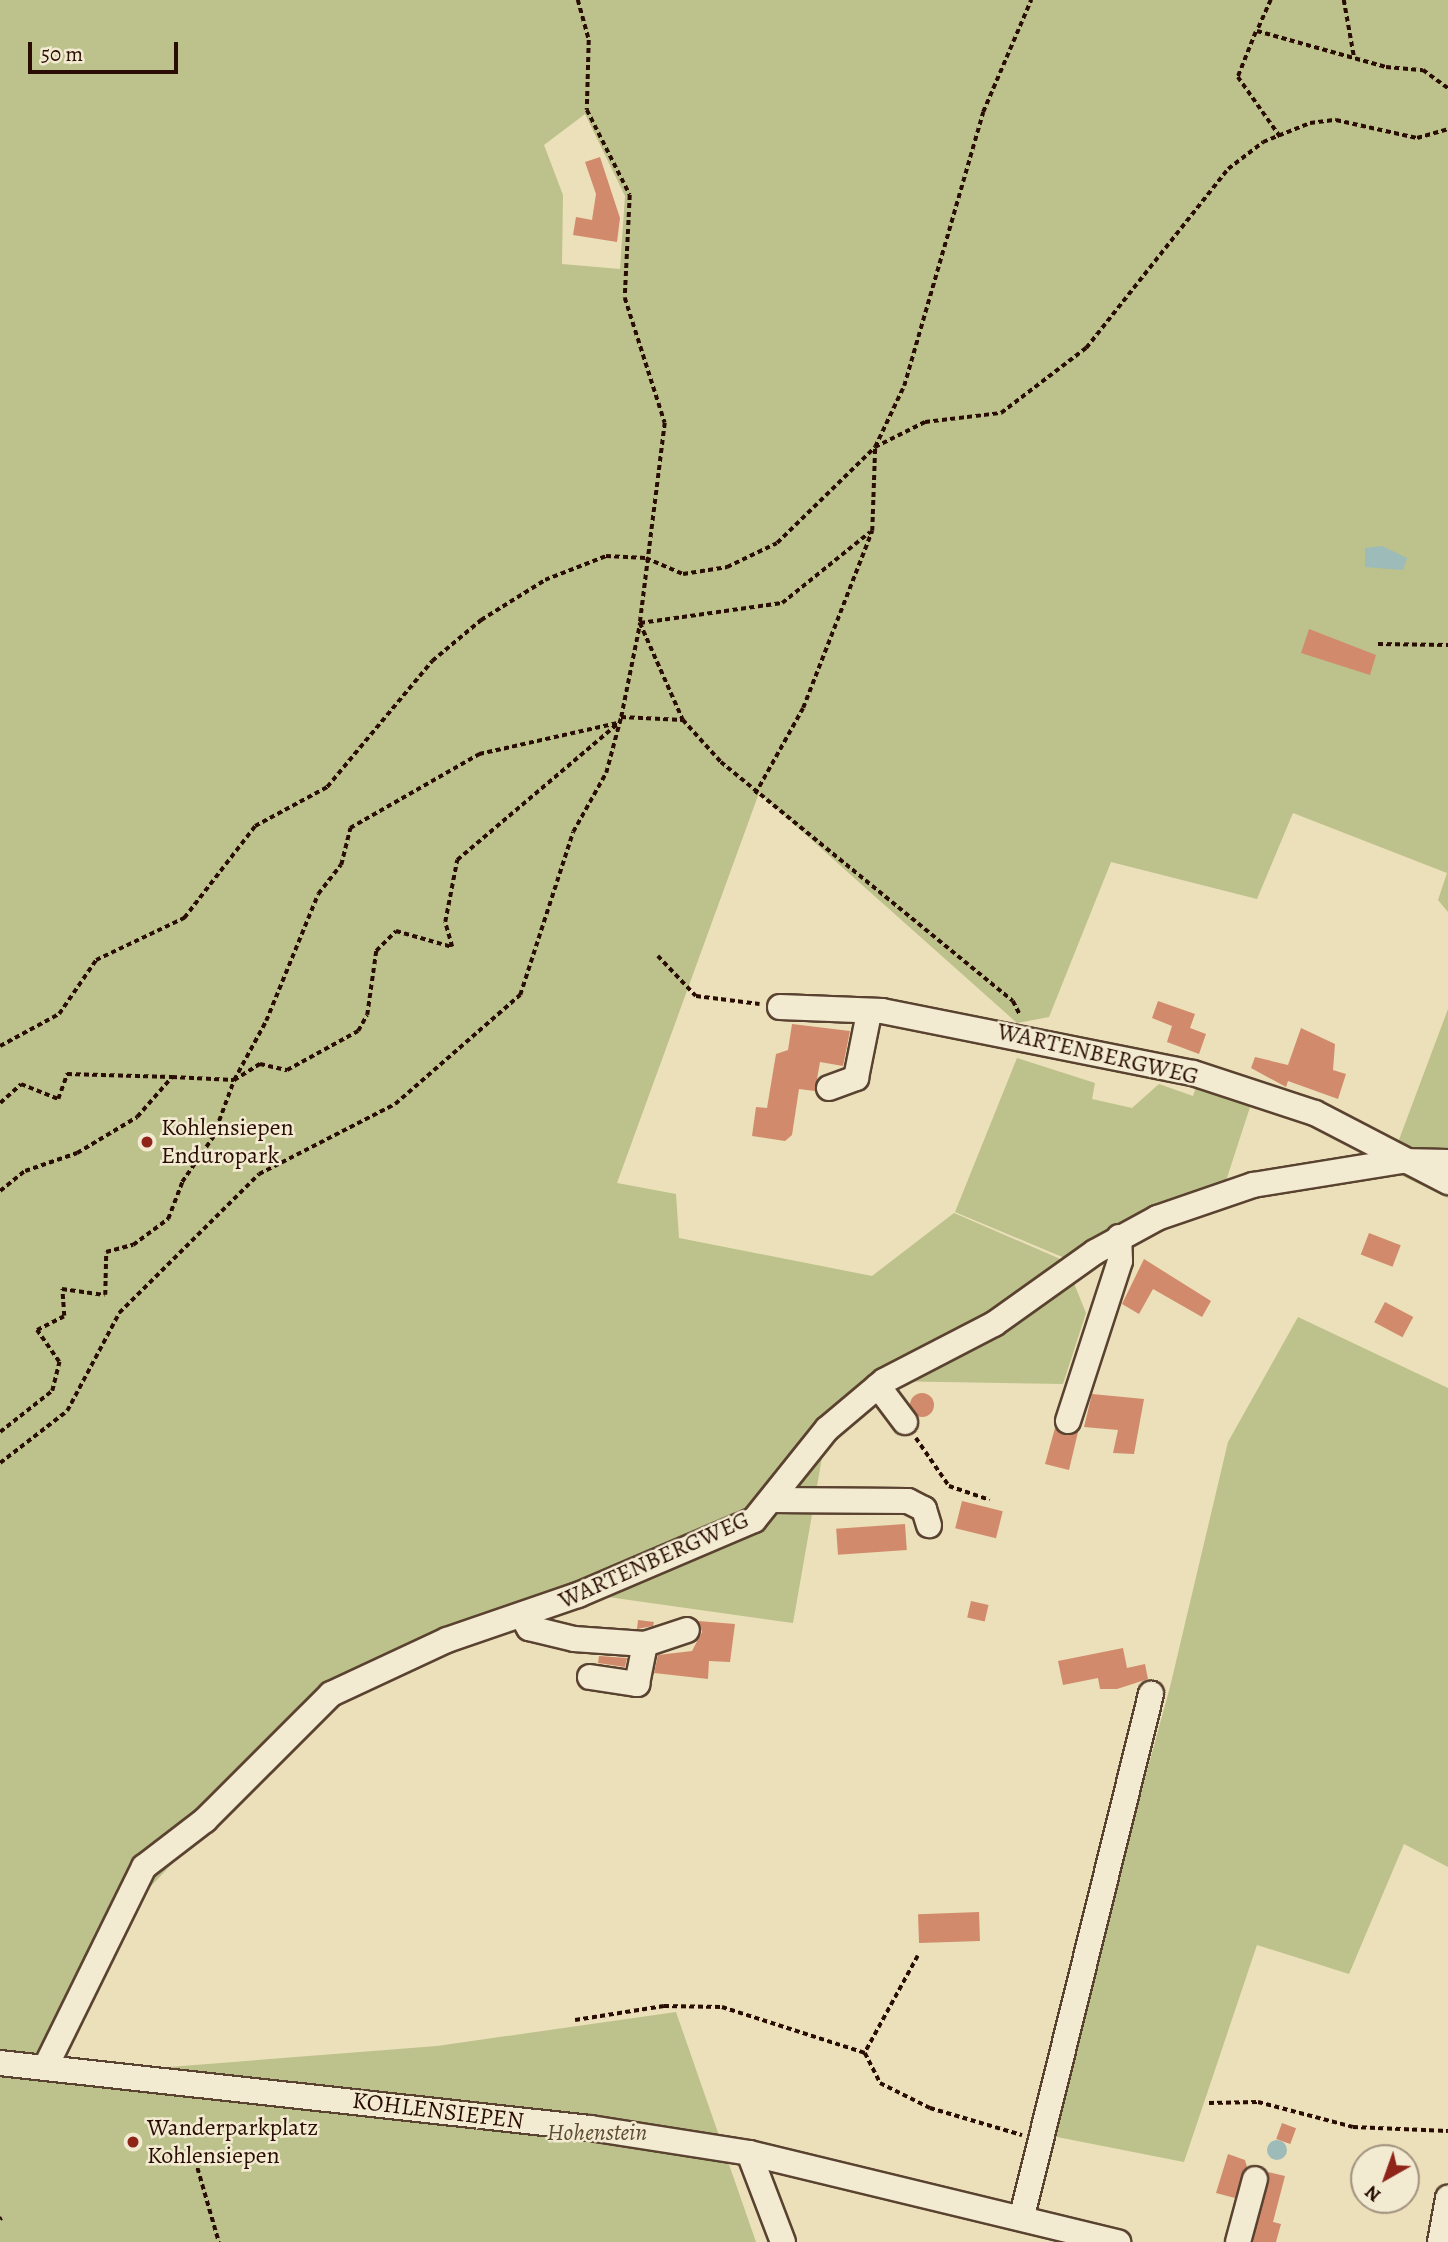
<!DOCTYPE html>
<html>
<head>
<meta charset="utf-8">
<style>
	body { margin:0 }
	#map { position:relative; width:1448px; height:2242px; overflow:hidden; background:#ebe0b9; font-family:Alegreya,serif }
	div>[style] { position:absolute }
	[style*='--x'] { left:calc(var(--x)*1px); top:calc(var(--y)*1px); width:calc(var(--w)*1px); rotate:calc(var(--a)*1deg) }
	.green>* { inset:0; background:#bdc18b }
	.water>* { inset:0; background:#9cbbb9 }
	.round { border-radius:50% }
	.building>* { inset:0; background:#d18b6c; transform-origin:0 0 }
	.path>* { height:3.5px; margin-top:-1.75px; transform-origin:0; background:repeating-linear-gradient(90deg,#2a0d02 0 5px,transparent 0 8.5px) }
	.roads { filter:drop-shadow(2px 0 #5a4230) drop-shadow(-2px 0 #5a4230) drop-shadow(0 2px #5a4230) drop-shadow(0 -2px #5a4230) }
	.minor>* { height:24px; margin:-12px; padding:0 12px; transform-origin:12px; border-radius:12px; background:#f2ebd2 }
	.dots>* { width:19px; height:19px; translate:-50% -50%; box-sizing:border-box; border:4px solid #f2ebd2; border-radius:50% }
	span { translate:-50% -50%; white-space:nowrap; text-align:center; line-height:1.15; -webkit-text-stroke:5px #f2ebd2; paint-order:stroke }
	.street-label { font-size:24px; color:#2a0d02 }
	.poi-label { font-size:24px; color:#2a0d02 }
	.left { translate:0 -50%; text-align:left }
	.park-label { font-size:24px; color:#5d4c32; font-style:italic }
	.north { position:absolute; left:1350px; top:2144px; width:70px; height:70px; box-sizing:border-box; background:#f2ebd2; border:2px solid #a2927f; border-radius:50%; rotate:220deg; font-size:19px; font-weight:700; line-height:28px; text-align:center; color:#2a0d02 }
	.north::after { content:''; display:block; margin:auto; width:24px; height:32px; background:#8f2418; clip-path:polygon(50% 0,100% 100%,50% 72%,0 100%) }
	.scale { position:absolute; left:28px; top:42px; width:150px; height:32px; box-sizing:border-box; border:4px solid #2a0d02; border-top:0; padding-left:9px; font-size:21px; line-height:24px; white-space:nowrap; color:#2a0d02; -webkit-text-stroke:5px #f2ebd2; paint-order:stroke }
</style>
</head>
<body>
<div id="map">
	<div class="green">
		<i style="clip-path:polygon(evenodd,0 0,1448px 0,1448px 912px,1438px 900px,1447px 873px,1293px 813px,1257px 899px,1111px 862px,1049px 1017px,1017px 1023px,759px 793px,617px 1183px,676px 1194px,679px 1238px,872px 1276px,954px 1213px,1065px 1261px,1086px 1313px,1063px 1384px,884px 1381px,827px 1429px,793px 1623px,601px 1596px,331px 1694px,123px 1916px,28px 2078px,437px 2046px,676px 2012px,756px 2242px,0 2242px,0 0,585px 114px,625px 196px,620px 269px,562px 264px,563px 195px,544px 145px,585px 114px)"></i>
		<i style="clip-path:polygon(1448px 1009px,1448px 1198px,1388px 1169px)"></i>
		<i style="clip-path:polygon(1017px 1058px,1095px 1083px,1092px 1099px,1132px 1108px,1159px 1084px,1193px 1096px,1198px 1082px,1251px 1104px,1224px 1187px,1067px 1259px,955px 1212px)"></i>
		<i style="clip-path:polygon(1298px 1317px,1448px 1388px,1448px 1867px,1404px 1844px,1349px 1974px,1257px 1945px,1184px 2162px,1047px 2135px,1170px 1687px,1228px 1442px)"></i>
	</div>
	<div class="water">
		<i style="clip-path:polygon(1382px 546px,1407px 558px,1403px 570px,1365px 567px,1365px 548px)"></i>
		<i class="round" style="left:1267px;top:2140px;width:20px;height:20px"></i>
	</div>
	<div class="building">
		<i style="clip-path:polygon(600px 157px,620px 218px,617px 242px,573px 235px,576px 217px,592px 220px,596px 194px,585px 162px)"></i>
		<i style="clip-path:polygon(1309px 629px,1376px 655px,1370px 675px,1301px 653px)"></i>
		<i style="clip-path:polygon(1158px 1001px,1195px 1014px,1190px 1028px,1206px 1034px,1199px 1054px,1167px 1042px,1172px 1026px,1152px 1018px)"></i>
		<i style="clip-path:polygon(792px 1024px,850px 1031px,843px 1066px,820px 1062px,815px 1091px,799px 1089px,792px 1135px,785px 1141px,752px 1136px,756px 1107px,767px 1108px,776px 1054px,788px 1050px)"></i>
		<i style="clip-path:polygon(1301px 1028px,1335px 1044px,1333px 1070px,1346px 1074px,1338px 1099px,1288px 1081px,1286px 1087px,1251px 1068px,1255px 1057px,1288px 1065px)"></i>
		<i style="left:1369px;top:1233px;width:34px;height:23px;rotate:21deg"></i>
		<i style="clip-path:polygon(1144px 1259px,1211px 1301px,1202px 1317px,1153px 1289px,1139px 1314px,1122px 1304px)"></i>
		<i style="left:1385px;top:1302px;width:32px;height:23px;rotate:28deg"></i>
		<i class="round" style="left:910px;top:1393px;width:24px;height:24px"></i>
		<i style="clip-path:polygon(1092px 1394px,1144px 1399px,1134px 1454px,1113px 1453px,1118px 1430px,1084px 1427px)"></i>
		<i style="clip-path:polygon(1055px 1428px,1064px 1435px,1078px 1432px,1069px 1470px,1045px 1464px)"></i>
		<i style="left:962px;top:1501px;width:42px;height:28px;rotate:14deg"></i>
		<i style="left:905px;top:1524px;width:26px;height:69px;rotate:86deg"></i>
		<i style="left:971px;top:1601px;width:18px;height:17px;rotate:13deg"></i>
		<i style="clip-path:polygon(638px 1620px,654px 1622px,653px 1626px,637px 1629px)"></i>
		<i style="clip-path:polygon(698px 1621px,735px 1624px,730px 1662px,709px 1661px,708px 1679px,654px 1673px,658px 1655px,692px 1651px,702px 1632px)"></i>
		<i style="clip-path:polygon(1123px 1648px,1127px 1668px,1145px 1664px,1148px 1679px,1117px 1689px,1100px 1689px,1098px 1678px,1063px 1685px,1058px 1661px)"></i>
		<i style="clip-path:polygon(599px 1656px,627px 1658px,625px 1667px,598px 1663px)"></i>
		<i style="left:979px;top:1912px;width:29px;height:61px;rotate:88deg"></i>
		<i style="left:1282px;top:2123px;width:15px;height:17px;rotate:20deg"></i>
		<i style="clip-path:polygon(1228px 2154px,1245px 2160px,1247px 2167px,1235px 2198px,1216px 2193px)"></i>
		<i style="clip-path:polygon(1268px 2172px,1285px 2176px,1273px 2222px,1281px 2224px,1276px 2242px,1253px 2242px)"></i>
	</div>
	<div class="path">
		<i style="--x:578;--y:0;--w:41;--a:74.6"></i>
		<i style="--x:589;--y:40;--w:70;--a:91.6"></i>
		<i style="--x:587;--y:110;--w:95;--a:63.2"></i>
		<i style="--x:630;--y:195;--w:103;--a:92.8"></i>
		<i style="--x:625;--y:298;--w:131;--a:72.3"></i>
		<i style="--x:665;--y:423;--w:202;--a:97.1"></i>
		<i style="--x:640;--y:623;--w:106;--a:66.1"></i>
		<i style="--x:683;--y:720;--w:57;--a:47.9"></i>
		<i style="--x:721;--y:762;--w:377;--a:39.3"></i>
		<i style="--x:1013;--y:1001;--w:16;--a:63"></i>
		<i style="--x:1271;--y:0;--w:34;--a:114"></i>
		<i style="--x:1257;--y:31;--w:134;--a:15.6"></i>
		<i style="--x:1386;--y:67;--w:37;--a:5"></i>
		<i style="--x:1423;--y:70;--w:31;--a:36"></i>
		<i style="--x:1344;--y:0;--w:57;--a:79.9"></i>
		<i style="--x:1256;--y:32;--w:48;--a:111.8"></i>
		<i style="--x:1238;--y:77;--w:75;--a:54.8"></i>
		<i style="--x:1378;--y:644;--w:70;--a:0.8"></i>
		<i style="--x:621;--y:717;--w:96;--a:-78.6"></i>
		<i style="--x:640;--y:623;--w:143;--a:-8"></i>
		<i style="--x:782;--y:603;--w:113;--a:-38.9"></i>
		<i style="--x:755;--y:794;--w:98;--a:-60.8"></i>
		<i style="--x:803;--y:708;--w:190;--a:-68.7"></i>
		<i style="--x:872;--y:531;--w:84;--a:-88"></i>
		<i style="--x:875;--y:447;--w:68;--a:-64.6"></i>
		<i style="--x:904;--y:386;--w:285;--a:-73.9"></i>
		<i style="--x:983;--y:112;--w:122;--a:-66.8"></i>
		<i style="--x:658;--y:956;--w:55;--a:46.5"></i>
		<i style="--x:696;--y:996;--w:64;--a:7.1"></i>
		<i style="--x:0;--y:1046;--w:67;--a:-28.5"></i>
		<i style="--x:59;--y:1014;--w:65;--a:-55.6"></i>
		<i style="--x:96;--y:960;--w:98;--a:-25.5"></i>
		<i style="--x:184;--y:918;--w:116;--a:-52.3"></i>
		<i style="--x:255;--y:826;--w:82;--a:-28.4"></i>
		<i style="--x:327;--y:787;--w:164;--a:-50.2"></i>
		<i style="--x:432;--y:661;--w:64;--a:-39.9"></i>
		<i style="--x:481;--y:620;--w:75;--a:-32"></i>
		<i style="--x:545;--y:580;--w:66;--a:-21.5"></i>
		<i style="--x:606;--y:556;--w:40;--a:2.9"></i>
		<i style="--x:646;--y:558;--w:40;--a:23.4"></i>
		<i style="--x:683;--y:574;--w:45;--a:-9"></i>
		<i style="--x:727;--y:567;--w:55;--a:-25.6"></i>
		<i style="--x:777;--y:543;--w:137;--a:-44.4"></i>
		<i style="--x:875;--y:447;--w:56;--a:-26.6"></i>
		<i style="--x:925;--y:422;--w:77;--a:-6.8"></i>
		<i style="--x:1001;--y:413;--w:107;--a:-37.4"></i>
		<i style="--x:1086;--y:348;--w:228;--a:-51.6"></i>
		<i style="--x:1228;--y:169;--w:44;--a:-37.6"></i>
		<i style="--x:1263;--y:142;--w:51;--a:-22"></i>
		<i style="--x:1310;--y:123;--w:26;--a:-7"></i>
		<i style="--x:1336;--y:120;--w:83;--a:12.5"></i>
		<i style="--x:1417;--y:138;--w:32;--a:-16"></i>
		<i style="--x:0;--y:1103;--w:28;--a:-42"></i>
		<i style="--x:21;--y:1084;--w:40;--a:22"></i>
		<i style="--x:58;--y:1099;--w:27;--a:-70"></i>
		<i style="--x:67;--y:1074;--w:105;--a:1.6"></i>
		<i style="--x:0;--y:1191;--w:32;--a:-39"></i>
		<i style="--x:25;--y:1171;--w:55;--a:-19.1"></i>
		<i style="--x:77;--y:1153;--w:70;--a:-31"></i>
		<i style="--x:137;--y:1117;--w:53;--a:-48.8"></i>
		<i style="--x:172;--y:1077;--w:62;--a:2.8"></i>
		<i style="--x:234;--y:1080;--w:67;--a:-61.5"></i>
		<i style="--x:266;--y:1021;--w:137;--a:-67.7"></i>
		<i style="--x:318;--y:894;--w:37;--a:-52"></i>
		<i style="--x:341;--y:865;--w:38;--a:-76"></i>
		<i style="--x:350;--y:828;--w:149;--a:-29.8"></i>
		<i style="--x:479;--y:754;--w:142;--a:-12.6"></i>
		<i style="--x:0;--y:1432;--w:66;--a:-38.3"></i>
		<i style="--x:52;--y:1391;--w:30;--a:-76"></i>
		<i style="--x:59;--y:1362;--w:39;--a:-125"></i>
		<i style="--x:37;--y:1330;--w:30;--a:-27"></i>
		<i style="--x:64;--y:1316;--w:27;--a:-94"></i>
		<i style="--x:62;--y:1289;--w:43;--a:7.9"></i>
		<i style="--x:105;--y:1295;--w:43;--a:-88.7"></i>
		<i style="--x:106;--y:1252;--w:28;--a:-15"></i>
		<i style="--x:133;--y:1245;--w:44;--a:-36.6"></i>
		<i style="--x:168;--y:1219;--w:40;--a:-69"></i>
		<i style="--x:182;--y:1182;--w:55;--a:-55.4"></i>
		<i style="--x:213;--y:1137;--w:61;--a:-69.8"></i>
		<i style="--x:234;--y:1080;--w:31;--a:-32"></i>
		<i style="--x:260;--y:1064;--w:28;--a:13"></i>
		<i style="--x:287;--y:1070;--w:81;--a:-28.8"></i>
		<i style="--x:358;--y:1031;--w:18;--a:-61"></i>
		<i style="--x:367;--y:1015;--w:65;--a:-82"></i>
		<i style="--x:376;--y:951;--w:28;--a:-45"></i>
		<i style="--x:396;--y:931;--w:58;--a:15.9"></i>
		<i style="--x:452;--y:947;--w:26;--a:-106"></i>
		<i style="--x:445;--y:922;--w:63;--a:-79"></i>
		<i style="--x:457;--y:860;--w:214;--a:-40.3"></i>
		<i style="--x:916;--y:1438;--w:58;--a:55.5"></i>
		<i style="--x:949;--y:1486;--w:43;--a:18.9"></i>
		<i style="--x:0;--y:1463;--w:85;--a:-37.8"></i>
		<i style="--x:67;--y:1411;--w:111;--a:-62"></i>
		<i style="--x:119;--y:1313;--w:197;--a:-44.8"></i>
		<i style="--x:259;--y:1174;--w:153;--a:-27.2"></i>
		<i style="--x:395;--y:1104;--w:166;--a:-41.1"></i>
		<i style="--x:520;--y:995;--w:171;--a:-72"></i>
		<i style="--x:573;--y:832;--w:68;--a:-60.8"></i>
		<i style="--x:606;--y:773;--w:58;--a:-75"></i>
		<i style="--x:621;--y:717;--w:62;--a:2.8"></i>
		<i style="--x:918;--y:1956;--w:111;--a:118.7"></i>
		<i style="--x:865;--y:2053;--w:34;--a:63"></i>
		<i style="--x:880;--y:2083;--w:56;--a:26.6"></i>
		<i style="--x:930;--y:2108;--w:96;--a:16.4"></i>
		<i style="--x:575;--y:2020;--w:90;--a:-8.9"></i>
		<i style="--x:664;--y:2006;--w:58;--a:1"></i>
		<i style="--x:722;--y:2007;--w:150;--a:17.8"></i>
		<i style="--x:1209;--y:2103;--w:49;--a:-1.2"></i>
		<i style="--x:1258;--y:2102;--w:98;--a:14.7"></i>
		<i style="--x:1353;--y:2127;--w:95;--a:2.4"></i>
		<i style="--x:193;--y:2152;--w:94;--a:73.9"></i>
		<i style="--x:0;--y:2219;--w:2;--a:-27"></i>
	</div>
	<div class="roads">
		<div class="minor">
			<i style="--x:780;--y:1007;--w:102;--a:2.2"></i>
			<i style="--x:882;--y:1011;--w:317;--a:11.3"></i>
			<i style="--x:1193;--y:1073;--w:128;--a:18.2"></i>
			<i style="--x:1315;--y:1113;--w:150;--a:27.4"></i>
			<i style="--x:829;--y:1088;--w:29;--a:-20"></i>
			<i style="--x:856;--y:1078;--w:66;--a:-78.7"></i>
			<i style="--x:878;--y:1386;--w:45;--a:53.1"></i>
			<i style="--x:1068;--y:1421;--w:168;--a:-72"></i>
			<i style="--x:1120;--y:1261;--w:24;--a:-92"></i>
			<i style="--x:771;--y:1500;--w:137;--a:0.4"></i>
			<i style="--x:908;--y:1501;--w:18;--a:27"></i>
			<i style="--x:924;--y:1509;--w:17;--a:73"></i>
			<i style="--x:522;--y:1616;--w:14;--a:60"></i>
			<i style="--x:529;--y:1628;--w:46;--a:13.7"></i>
			<i style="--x:574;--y:1639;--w:71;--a:4"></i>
			<i style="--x:645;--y:1644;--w:44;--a:-18.4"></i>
			<i style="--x:590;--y:1677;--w:48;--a:8.5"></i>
			<i style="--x:637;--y:1684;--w:41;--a:-78.7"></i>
			<i style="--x:0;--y:2063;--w:594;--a:6.29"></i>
			<i style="--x:590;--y:2128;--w:161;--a:8.9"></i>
			<i style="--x:749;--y:2153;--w:380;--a:13.6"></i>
			<i style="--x:46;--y:2066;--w:222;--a:-63.8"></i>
			<i style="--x:144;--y:1867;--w:77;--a:-37.6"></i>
			<i style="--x:205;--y:1820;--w:178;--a:-45"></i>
			<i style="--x:331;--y:1694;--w:128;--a:-25"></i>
			<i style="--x:447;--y:1640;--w:139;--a:-19"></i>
			<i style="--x:578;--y:1595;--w:191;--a:-23.1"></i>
			<i style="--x:754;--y:1520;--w:117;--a:-51.3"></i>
			<i style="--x:827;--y:1429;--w:75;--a:-40.1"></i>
			<i style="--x:884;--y:1381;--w:124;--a:-27.4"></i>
			<i style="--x:994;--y:1324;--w:124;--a:-35.5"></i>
			<i style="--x:1095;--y:1252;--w:71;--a:-28.7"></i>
			<i style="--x:1157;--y:1218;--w:102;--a:-19"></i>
			<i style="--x:1253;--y:1185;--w:151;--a:-9.2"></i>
			<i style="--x:1402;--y:1161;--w:46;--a:1.2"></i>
			<i style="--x:749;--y:2153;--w:95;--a:69.1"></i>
			<i style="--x:1022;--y:2216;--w:538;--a:-76.12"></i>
			<i style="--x:1238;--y:2242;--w:65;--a:-74.9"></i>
			<i style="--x:1440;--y:2242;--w:45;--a:-79.7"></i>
		</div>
	</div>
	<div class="dots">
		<i style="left:147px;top:1142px;background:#8f2418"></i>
		<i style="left:133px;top:2142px;background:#8f2418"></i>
	</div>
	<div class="street-label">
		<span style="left:1098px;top:1054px;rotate:13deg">WARTENBERGWEG</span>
		<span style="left:654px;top:1560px;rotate:-24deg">WARTENBERGWEG</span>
		<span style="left:438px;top:2111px;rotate:7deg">KOHLENSIEPEN</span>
	</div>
	<div class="poi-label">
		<span class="left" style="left:161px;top:1142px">Kohlensiepen<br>Enduropark</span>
		<span class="left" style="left:147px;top:2142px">Wanderparkplatz<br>Kohlensiepen</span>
	</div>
	<div class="park-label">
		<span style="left:597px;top:2133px">Hohenstein</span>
	</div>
	<div class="north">N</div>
	<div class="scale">50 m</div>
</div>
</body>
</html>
